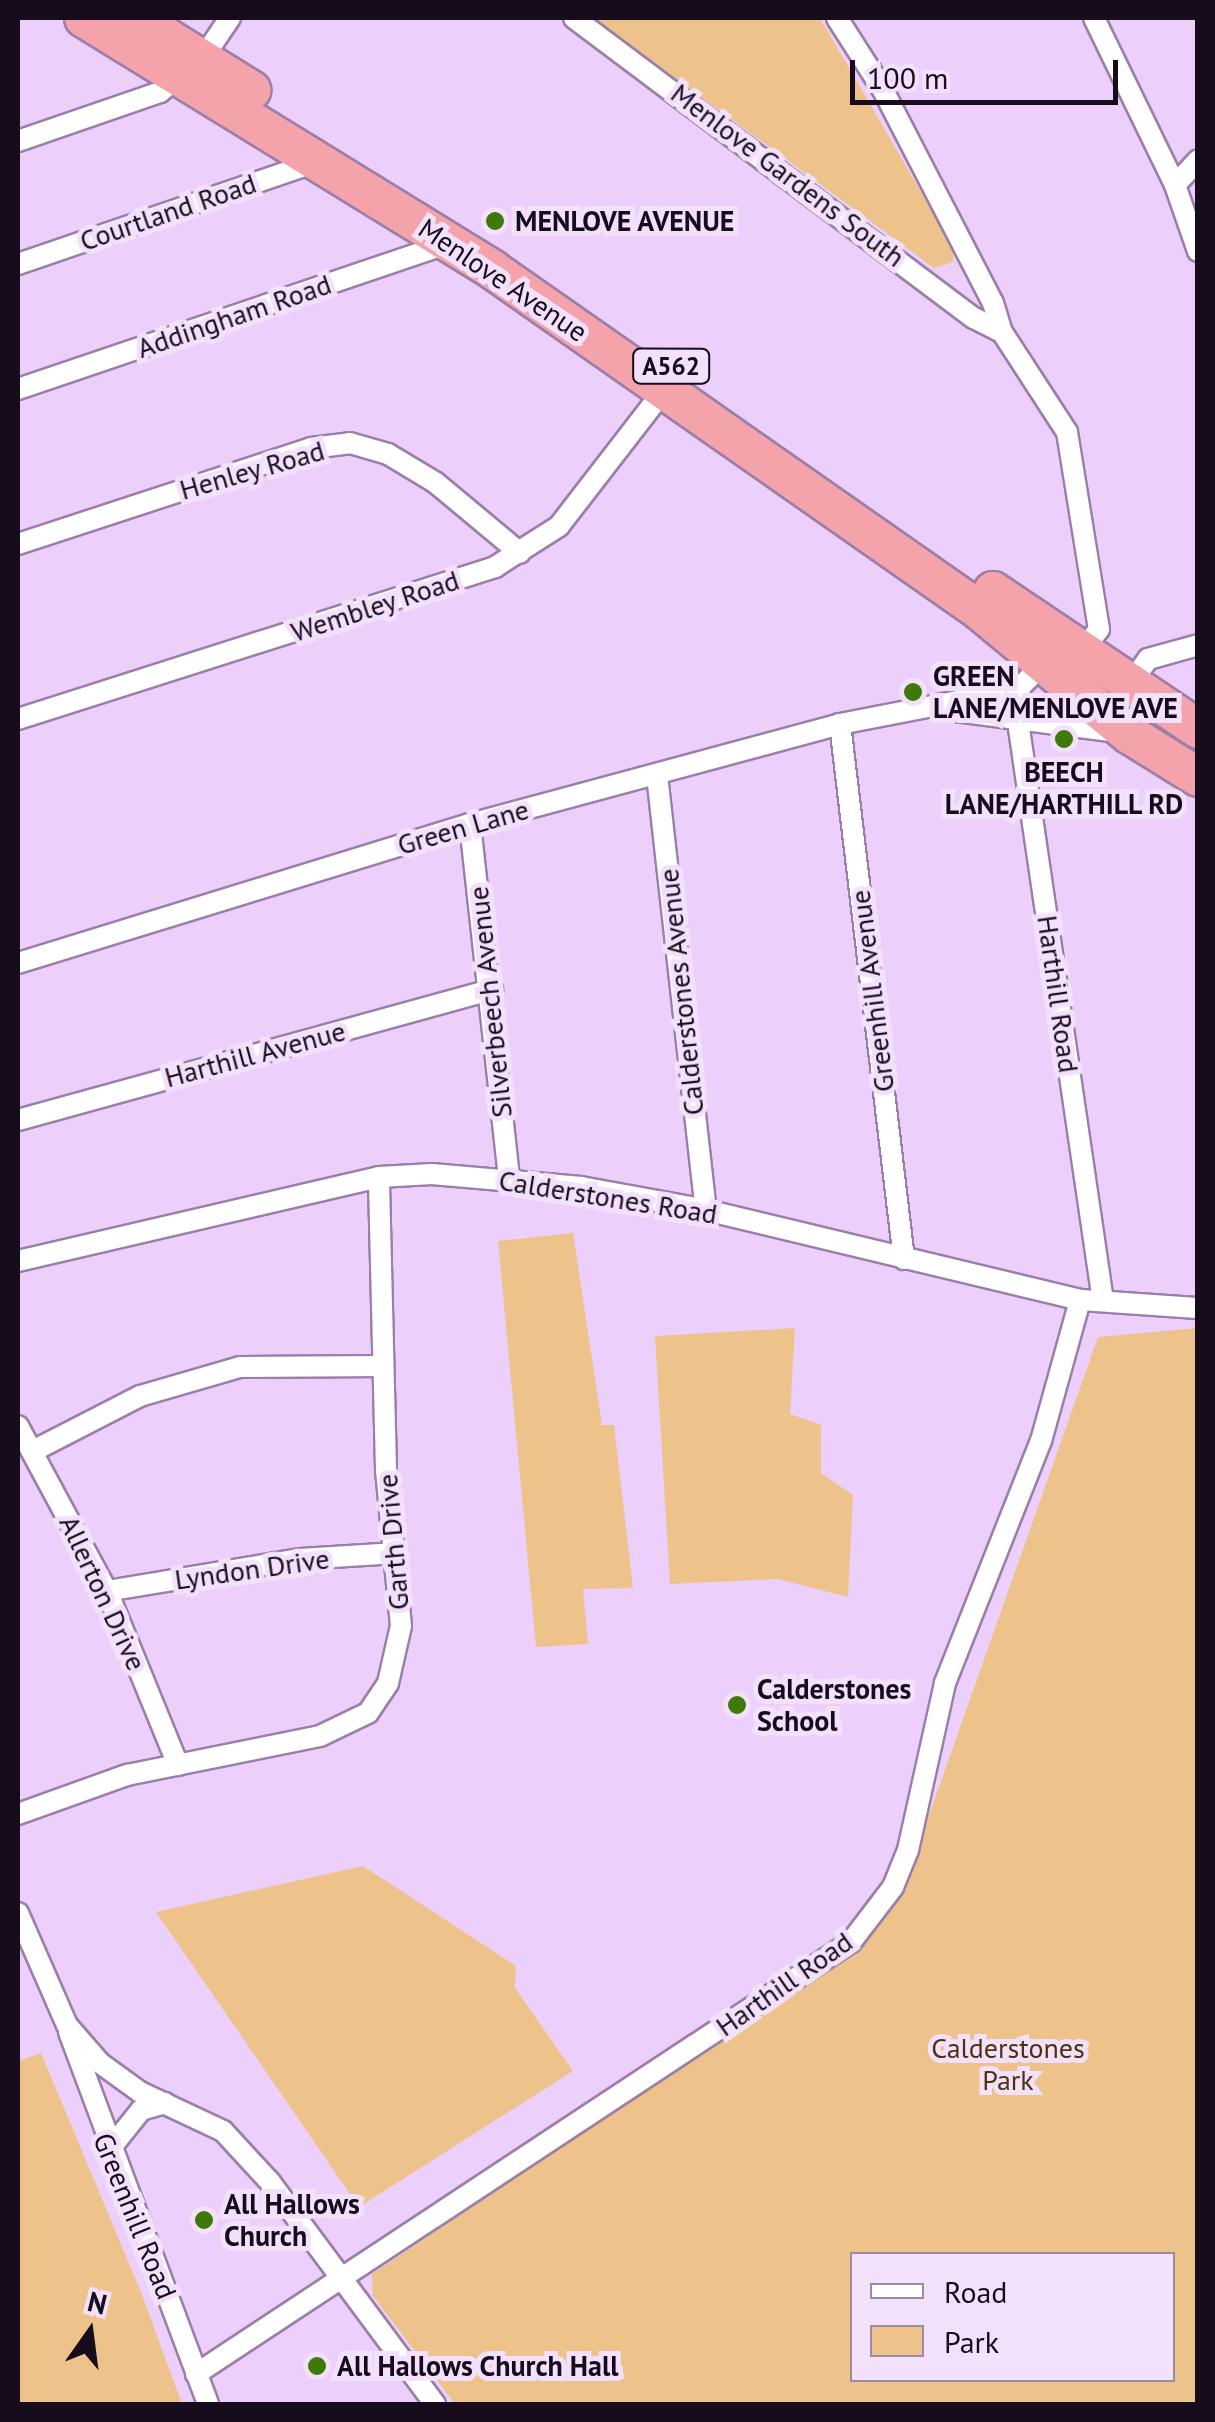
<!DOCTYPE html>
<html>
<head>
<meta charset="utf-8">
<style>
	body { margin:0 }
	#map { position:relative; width:1215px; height:2422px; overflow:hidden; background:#edcffc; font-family:"PT Sans",sans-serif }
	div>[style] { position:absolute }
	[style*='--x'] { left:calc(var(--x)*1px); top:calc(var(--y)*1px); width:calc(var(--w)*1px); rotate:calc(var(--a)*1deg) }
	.green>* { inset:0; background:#edc38b }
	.roads { filter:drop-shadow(2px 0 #9b7fa9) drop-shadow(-2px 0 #9b7fa9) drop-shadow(0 2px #9b7fa9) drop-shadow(0 -2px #9b7fa9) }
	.street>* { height:20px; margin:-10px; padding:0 10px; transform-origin:10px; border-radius:10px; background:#fff }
	.highway>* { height:38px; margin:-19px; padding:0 19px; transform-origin:19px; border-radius:19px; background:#f3a3a9 }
	.dots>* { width:28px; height:28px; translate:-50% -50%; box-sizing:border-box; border:5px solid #f3e1fc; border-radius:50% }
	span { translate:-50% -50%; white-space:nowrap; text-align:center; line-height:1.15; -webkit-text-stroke:10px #f3e1fc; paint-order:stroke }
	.shield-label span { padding:2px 8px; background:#f3e1fc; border:2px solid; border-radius:8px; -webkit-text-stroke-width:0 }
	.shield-label { font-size:25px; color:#170c1b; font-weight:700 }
	.street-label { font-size:28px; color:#170c1b }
	.poi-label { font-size:28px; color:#170c1b; font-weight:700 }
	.left { translate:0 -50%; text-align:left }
	.park-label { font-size:28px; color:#4b330e }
	.frame { position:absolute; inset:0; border:20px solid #170c1b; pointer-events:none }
	.legend { position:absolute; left:850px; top:2252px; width:325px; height:130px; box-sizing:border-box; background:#f3e1fc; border:2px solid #9b8ca2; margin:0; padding:12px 18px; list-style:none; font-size:30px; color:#170c1b }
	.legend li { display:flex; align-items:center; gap:20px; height:50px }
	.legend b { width:50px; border:2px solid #9b8ca2 }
	.north { position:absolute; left:40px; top:2282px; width:100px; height:100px; -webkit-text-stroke:8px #f3e1fc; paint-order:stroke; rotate:14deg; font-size:28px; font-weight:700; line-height:40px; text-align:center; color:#170c1b }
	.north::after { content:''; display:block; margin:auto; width:35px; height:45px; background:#170c1b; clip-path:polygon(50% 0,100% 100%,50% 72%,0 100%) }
	.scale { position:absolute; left:850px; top:60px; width:268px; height:45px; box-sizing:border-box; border:5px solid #170c1b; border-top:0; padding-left:12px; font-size:30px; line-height:35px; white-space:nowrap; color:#170c1b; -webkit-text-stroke:8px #f3e1fc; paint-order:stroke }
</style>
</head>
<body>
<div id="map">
	<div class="green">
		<i style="clip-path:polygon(594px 18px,820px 18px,954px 249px,953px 262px,934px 268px)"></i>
		<i style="clip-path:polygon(573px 1233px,602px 1425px,614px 1425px,633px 1588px,583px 1589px,588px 1644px,536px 1647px,498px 1241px)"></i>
		<i style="clip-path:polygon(795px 1328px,790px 1414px,821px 1425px,821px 1473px,853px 1495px,848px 1597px,778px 1579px,670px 1584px,655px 1336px)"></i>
		<i style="clip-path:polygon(evenodd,1197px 1328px,1197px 2404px,455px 2404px,373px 2296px,372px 2274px,854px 1951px,916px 1852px,1098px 1337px,1197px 1328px,852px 2254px,1172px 2254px,1172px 2380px,852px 2380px,852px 2254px)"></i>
		<i style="clip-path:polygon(363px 1866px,516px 1966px,515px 1988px,573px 2071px,359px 2207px,156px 1912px)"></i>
		<i style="clip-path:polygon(41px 2053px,141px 2292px,182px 2404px,18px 2404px,18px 2061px)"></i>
	</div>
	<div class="roads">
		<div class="street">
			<i style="--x:574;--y:18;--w:500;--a:36.9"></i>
			<i style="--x:974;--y:318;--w:31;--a:27"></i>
			<i style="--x:837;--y:18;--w:85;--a:57.4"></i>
			<i style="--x:883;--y:90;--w:240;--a:62.7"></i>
			<i style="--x:993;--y:303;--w:30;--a:73"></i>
			<i style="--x:1002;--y:332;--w:119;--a:57"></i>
			<i style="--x:1067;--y:432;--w:200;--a:80.8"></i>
			<i style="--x:1099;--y:629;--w:30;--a:127"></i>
			<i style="--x:1094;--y:18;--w:186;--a:64.1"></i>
			<i style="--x:1175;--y:185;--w:70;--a:70.8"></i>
			<i style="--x:202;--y:59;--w:50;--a:-55.7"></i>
			<i style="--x:18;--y:141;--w:150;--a:-19"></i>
			<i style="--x:160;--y:92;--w:25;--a:-40"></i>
			<i style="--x:1175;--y:185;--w:34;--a:-47"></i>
			<i style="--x:18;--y:264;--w:317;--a:-18.9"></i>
			<i style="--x:18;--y:389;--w:455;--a:-18.7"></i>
			<i style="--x:18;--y:544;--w:308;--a:-18.1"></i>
			<i style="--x:311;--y:448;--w:39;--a:-7"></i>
			<i style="--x:350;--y:443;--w:40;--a:16"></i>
			<i style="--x:388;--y:454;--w:56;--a:31.1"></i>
			<i style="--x:436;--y:483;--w:109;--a:39.8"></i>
			<i style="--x:1130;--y:684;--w:31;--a:-54"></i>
			<i style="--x:1148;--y:659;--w:52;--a:-15.6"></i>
			<i style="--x:1020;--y:687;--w:28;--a:96"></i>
			<i style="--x:1017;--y:715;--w:592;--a:81.65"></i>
			<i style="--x:948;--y:710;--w:171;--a:7.4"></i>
			<i style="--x:18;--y:719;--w:501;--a:-17.67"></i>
			<i style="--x:495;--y:567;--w:76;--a:-32.6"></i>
			<i style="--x:559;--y:526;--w:173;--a:-52.3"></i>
			<i style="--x:840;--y:724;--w:539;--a:83.18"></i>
			<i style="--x:657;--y:775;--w:438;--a:83.6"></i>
			<i style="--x:470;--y:824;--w:358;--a:83.7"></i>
			<i style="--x:18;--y:963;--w:473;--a:-17.1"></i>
			<i style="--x:470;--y:824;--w:383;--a:-15.1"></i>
			<i style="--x:840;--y:724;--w:167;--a:-11"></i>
			<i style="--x:1004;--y:692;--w:17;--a:-17"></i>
			<i style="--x:1020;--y:687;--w:34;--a:-45"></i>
			<i style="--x:18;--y:1120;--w:492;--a:-15.4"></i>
			<i style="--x:18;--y:1261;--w:371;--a:-13.1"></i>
			<i style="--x:379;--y:1177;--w:53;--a:-3.2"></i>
			<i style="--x:432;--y:1174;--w:150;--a:5"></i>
			<i style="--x:581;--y:1187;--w:127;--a:10.4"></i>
			<i style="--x:706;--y:1210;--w:385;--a:13.5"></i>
			<i style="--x:1080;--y:1300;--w:118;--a:3.9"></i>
			<i style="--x:18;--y:1426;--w:187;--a:61.7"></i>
			<i style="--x:107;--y:1591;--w:188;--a:67.8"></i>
			<i style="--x:33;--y:1451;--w:120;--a:-27.2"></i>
			<i style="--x:140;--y:1396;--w:104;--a:-16.2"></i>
			<i style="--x:240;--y:1367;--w:142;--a:-0.4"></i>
			<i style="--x:107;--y:1591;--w:196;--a:-9.4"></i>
			<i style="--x:300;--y:1559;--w:97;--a:-3.5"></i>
			<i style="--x:18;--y:1814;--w:116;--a:-19.7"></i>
			<i style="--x:127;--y:1775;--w:197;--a:-11.4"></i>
			<i style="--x:320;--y:1736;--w:53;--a:-25.6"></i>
			<i style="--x:368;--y:1713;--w:36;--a:-56"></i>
			<i style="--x:388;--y:1683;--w:58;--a:-77.2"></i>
			<i style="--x:401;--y:1626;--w:158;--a:-95.5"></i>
			<i style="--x:386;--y:1469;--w:292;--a:-91.4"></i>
			<i style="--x:18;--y:1913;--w:122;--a:66.4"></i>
			<i style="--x:67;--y:2025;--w:50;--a:49"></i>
			<i style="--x:100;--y:2063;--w:49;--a:35.9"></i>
			<i style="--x:140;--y:2092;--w:92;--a:25.2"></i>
			<i style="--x:223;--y:2131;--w:69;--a:47.3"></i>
			<i style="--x:270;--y:2182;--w:277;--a:53.4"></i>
			<i style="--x:69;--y:2032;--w:397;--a:69.5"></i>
			<i style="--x:109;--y:2150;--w:51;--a:-51.3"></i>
			<i style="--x:141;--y:2110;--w:25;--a:-16"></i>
			<i style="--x:196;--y:2374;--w:785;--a:-33.41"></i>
			<i style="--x:851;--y:1942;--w:69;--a:-52.6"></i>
			<i style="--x:893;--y:1887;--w:40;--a:-68"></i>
			<i style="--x:908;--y:1850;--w:171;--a:-77.5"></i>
			<i style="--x:945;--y:1683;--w:260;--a:-68.4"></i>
			<i style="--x:1041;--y:1441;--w:146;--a:-74.5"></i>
		</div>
		<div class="highway">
			<i style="--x:84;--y:18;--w:480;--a:31.6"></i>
			<i style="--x:493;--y:270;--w:593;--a:34.98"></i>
			<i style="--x:979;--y:610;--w:195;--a:39.6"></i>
			<i style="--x:1129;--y:734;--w:81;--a:31.9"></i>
			<i style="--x:135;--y:18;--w:137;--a:31.8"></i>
			<i style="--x:993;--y:591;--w:247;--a:33.9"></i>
		</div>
	</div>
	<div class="dots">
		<i style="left:495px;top:221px;background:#3f780b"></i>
		<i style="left:913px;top:692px;background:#3f780b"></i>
		<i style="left:1064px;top:739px;background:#3f780b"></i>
		<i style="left:737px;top:1705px;background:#3f780b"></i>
		<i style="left:204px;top:2220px;background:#3f780b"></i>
		<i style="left:317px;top:2366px;background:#3f780b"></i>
	</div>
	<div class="shield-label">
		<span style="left:671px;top:366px">A562</span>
	</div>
	<div class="street-label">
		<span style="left:788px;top:175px;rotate:37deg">Menlove Gardens South</span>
		<span style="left:168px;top:212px;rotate:-19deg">Courtland Road</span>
		<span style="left:503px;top:280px;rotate:34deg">Menlove Avenue</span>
		<span style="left:234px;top:316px;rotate:-19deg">Addingham Road</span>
		<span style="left:252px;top:470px;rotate:-16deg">Henley Road</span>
		<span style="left:375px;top:606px;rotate:-18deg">Wembley Road</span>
		<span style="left:463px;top:827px;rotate:-16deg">Green Lane</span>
		<span style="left:872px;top:991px;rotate:-97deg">Greenhill Avenue</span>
		<span style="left:681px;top:992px;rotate:-96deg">Calderstones Avenue</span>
		<span style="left:1058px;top:994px;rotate:82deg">Harthill Road</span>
		<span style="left:490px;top:1002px;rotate:-96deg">Silverbeech Avenue</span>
		<span style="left:255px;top:1054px;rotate:-15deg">Harthill Avenue</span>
		<span style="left:608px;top:1197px;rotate:9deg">Calderstones Road</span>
		<span style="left:393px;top:1542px;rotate:-95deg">Garth Drive</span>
		<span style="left:252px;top:1569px;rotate:-8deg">Lyndon Drive</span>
		<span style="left:103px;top:1593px;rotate:65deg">Allerton Drive</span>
		<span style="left:784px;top:1984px;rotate:-35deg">Harthill Road</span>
		<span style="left:135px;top:2216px;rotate:68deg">Greenhill Road</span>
	</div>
	<div class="poi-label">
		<span class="left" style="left:515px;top:221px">MENLOVE AVENUE</span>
		<span class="left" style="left:933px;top:692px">GREEN<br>LANE/MENLOVE AVE</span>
		<span style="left:1064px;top:788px">BEECH<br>LANE/HARTHILL RD</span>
		<span class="left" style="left:757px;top:1705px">Calderstones<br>School</span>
		<span class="left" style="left:224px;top:2220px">All Hallows<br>Church</span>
		<span class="left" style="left:337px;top:2366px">All Hallows Church Hall</span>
	</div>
	<div class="park-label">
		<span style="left:1008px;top:2064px">Calderstones<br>Park</span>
	</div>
	<div class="frame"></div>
	<ul class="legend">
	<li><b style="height:12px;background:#fff"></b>Road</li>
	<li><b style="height:28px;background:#edc38b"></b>Park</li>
	</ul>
	<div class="north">N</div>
	<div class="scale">100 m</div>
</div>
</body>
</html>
